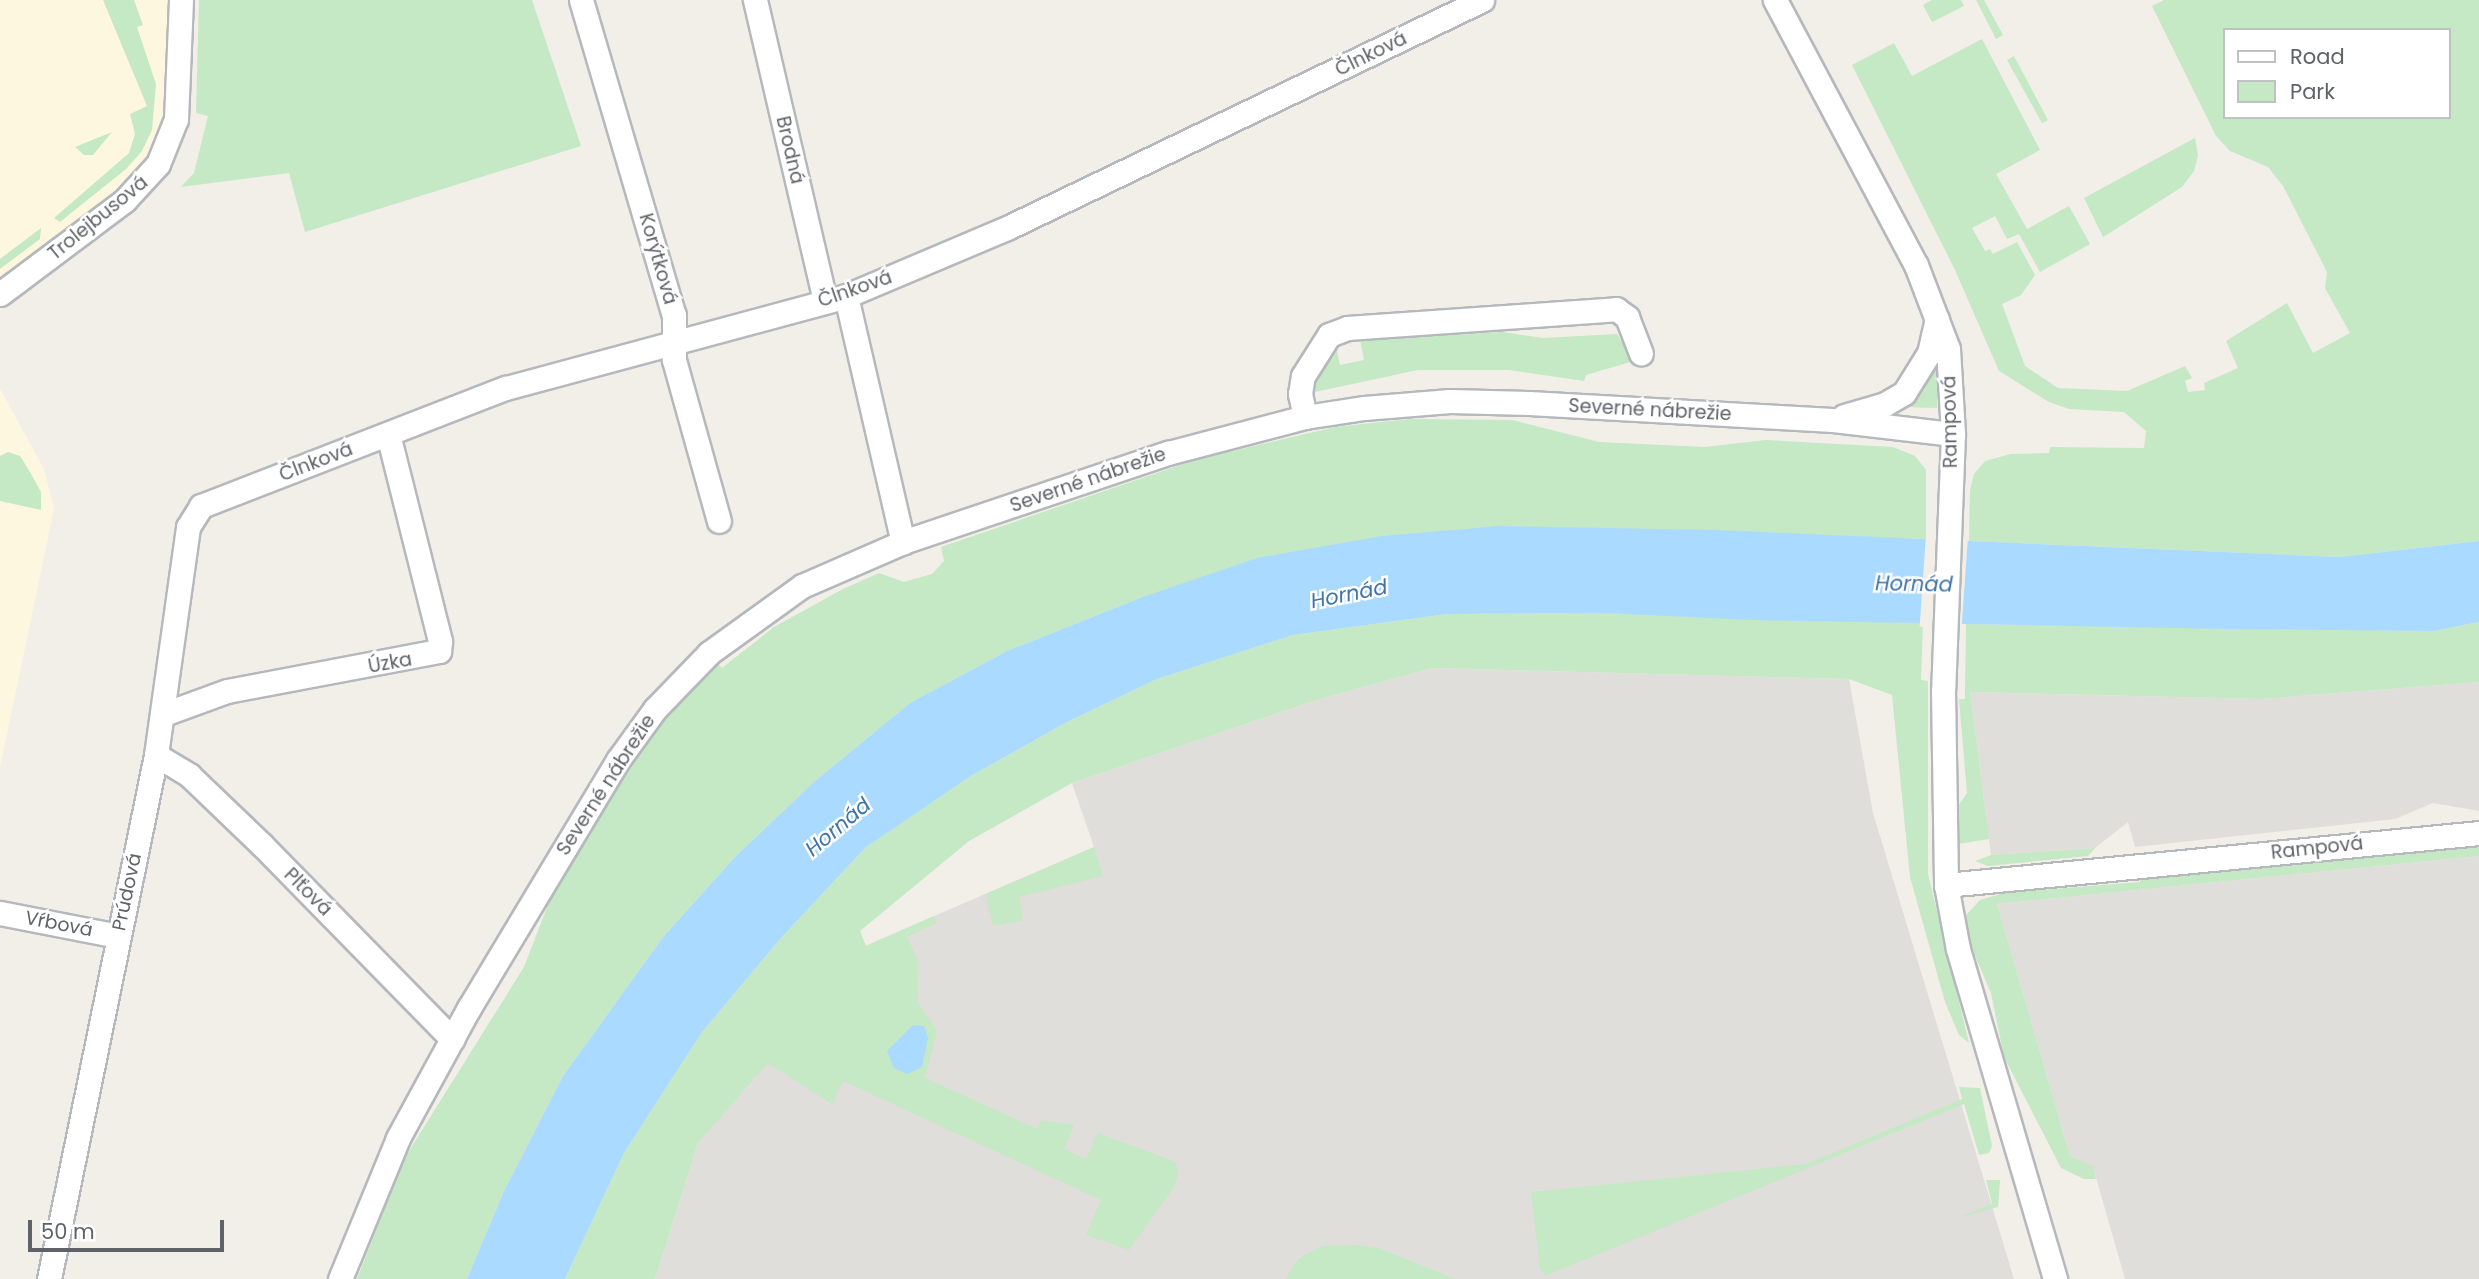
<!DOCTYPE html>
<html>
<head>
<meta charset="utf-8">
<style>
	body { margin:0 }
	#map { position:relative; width:2479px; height:1279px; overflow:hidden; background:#f1efe8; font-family:Poppins,sans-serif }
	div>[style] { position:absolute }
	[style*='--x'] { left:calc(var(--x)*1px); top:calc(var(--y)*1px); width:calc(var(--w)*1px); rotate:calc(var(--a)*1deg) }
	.commercial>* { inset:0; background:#fef7e0 }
	.industrial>* { inset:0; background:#e0deda }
	.green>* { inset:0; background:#c5e8c5 }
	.water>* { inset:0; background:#aadaff }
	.pier>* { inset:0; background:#f1efe8; transform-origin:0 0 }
	.roads { filter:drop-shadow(2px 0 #b5b8bc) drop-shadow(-2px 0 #b5b8bc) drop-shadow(0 2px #b5b8bc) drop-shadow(0 -2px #b5b8bc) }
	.street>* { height:23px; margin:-11.5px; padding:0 11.5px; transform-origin:11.5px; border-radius:11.5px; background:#fff }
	span { translate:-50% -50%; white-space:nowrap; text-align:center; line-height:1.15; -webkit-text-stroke:5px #fff; paint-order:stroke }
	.street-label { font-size:19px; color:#5f6368 }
	.water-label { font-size:21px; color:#4174aa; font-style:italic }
	.legend { position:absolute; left:2223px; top:28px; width:228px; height:91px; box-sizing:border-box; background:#fff; border:2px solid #bfc1c3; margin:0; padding:9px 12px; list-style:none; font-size:21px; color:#5f6368 }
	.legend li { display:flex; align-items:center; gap:14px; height:35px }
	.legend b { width:35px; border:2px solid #bfc1c3 }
	.scale { position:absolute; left:28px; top:1220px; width:196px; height:32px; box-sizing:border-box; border:4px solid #5f6368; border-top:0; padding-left:9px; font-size:21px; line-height:24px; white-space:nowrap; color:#5f6368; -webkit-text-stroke:5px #fff; paint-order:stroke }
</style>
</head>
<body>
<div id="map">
	<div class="commercial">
		<i style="clip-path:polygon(0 0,181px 0,158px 164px,0 294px)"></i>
		<i style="clip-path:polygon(0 389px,44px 469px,54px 509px,0 767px)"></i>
	</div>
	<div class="industrial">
		<i style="clip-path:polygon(1432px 668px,1849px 679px,1873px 813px,2014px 1279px,655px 1279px,698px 1143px,865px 946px,1094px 847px,1072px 783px,1313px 701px)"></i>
		<i style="clip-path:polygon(2479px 682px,2479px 811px,2433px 803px,2395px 819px,2135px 847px,2128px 822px,2095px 848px,1991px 855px,1970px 692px,2262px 699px)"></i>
		<i style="clip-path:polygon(2479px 856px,2479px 1279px,2125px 1279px,2093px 1167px,2070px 1156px,1997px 904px)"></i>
	</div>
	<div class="green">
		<i style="clip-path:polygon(103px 0,134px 0,143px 25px,137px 27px,156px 84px,152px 130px,142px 151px,126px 169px,60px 222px,54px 218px,129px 153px,135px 134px,130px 114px,147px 106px)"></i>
		<i style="clip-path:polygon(199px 0,532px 0,581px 146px,305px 232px,289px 173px,181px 187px,194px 173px,208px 116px,196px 113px)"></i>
		<i style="clip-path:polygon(1932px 0,1961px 0,1964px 6px,1932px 22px,1923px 5px)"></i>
		<i style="clip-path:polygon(1976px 0,1984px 0,2003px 35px,1996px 39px)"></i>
		<i style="clip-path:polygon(evenodd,2164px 0,2479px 0,2479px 541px,2339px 557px,1969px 541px,1970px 490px,1974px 474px,1985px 461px,2011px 454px,2049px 453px,2050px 447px,2144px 448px,2146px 431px,2124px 412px,2069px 409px,2049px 402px,1999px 371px,1955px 270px,1852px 65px,1894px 43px,1912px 76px,1982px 39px,2040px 150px,1996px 174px,2027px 229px,2069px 206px,2090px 244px,2040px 272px,2019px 234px,2007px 239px,1995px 216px,1972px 228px,1985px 251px,1990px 249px,1993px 254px,2017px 242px,2035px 275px,2021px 295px,2002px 304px,2025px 366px,2058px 388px,2127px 391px,2185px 366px,2192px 378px,2185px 381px,2188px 392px,2205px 390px,2204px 383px,2238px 368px,2226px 341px,2287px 303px,2313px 353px,2350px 333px,2325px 288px,2327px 272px,2283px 186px,2268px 167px,2230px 151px,2216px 136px,2152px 6px,2164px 0,2225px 30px,2449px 30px,2449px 117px,2225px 117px,2225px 30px)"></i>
		<i style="clip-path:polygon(2014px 56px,2048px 120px,2042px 123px,2007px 60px)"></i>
		<i style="clip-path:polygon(112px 132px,93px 155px,84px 155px,75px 147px)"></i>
		<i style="clip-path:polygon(2195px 138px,2198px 155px,2194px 171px,2182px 187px,2103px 237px,2084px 198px)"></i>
		<i style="clip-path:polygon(41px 228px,40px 239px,0 269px,0 259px)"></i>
		<i style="clip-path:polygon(1503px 332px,1543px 338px,1617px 334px,1634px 361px,1586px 375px,1584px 381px,1509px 370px,1418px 370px,1310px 393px,1336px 346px,1340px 365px,1364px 360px,1360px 340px)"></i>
		<i style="clip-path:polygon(1937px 366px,1937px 408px,1906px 407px,1922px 389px)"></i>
		<i style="clip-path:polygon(1410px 419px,1512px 420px,1599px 442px,1704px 447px,1766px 440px,1893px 447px,1915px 456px,1926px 470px,1926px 539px,1501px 526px,1140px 598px,1007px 651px,910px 703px,814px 782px,735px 857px,664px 936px,563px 1076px,504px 1191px,467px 1279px,357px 1279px,404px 1159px,524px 967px,551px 897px,655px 709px,709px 653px,722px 668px,774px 627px,843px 589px,879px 573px,904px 582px,932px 574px,944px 561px,941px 547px,1195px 460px,1335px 427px)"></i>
		<i style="clip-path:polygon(8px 452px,20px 456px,30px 472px,41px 492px,41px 510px,0 501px,0 456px)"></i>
		<i style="clip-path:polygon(1604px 613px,1923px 623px,1921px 680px,1928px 681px,1928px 874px,1969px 1043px,1959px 1035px,1945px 1002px,1910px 877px,1892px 695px,1849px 679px,1432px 668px,1313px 701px,1072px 783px,969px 841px,860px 931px,866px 946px,934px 916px,937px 923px,907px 937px,917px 959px,918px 1003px,937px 1031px,925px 1078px,1037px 1129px,1041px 1120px,1074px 1125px,1064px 1149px,1086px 1159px,1098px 1133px,1176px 1162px,1178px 1175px,1174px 1187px,1129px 1250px,1086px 1235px,1101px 1200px,843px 1081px,832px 1104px,768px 1063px,698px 1143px,655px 1279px,565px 1279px,624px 1153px,702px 1032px,781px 938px,865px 848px,971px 776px,1065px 723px,1157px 679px,1293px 635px,1447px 614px)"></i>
		<i style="clip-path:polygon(2479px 622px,2479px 682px,2262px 699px,1970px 692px,1989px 839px,1958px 844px,1954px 812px,1967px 793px,1959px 699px,1965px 699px,1965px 691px,1966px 624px,2434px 631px)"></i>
		<i style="clip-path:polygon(2479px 845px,2479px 856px,1997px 904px,2070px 1156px,2093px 1166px,2096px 1179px,2084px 1179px,2061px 1168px,2004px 1057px,1991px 993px,1967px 937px,1966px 915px,1980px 900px,2004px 893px,2140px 882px,2140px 878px)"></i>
		<i style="clip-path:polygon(1094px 847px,1103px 876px,1019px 897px,1023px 920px,993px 926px,986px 894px)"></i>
		<i style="clip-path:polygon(2095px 848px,2088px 856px,1988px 866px,1975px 861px,1991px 855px)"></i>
		<i style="clip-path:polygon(1959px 1087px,1980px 1088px,1992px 1146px,1989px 1153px,1979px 1155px,1964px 1104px,1545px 1276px,1540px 1269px,1531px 1192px,1806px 1164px,1962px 1099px)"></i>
		<i style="clip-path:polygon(1986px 1180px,2000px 1180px,1998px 1207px,1958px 1218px,1992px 1204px)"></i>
		<i style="clip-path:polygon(1358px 1245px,1379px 1248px,1455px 1279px,1286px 1279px,1296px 1261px,1306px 1254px,1324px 1246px)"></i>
	</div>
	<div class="water">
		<i style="clip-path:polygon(1501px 526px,1715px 530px,2339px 557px,2479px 541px,2479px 622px,2434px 631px,2228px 629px,1753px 620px,1604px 613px,1447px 614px,1293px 635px,1157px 679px,1065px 723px,971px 776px,865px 848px,781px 938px,702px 1032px,624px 1153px,565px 1279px,467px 1279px,504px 1191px,563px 1076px,664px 936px,735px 857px,814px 782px,910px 703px,1007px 651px,1140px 598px,1257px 558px,1382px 536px)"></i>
		<i style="clip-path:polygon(913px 1025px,924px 1026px,928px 1038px,922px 1067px,907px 1074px,894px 1068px,887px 1051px)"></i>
	</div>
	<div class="pier">
		<i style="left:1926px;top:535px;width:42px;height:92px;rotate:4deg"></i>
	</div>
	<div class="roads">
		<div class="street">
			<i style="--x:581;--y:0;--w:328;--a:73.6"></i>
			<i style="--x:674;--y:315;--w:45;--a:90"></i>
			<i style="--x:674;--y:360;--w:167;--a:74.4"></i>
			<i style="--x:755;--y:0;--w:309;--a:76.9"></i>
			<i style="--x:1775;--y:0;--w:300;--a:62"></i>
			<i style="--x:1916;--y:265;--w:90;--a:69.1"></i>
			<i style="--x:1948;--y:349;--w:85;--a:86.6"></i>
			<i style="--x:1953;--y:434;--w:256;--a:92.2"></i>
			<i style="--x:1943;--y:690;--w:195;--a:89.1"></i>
			<i style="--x:1946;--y:885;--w:65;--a:79.4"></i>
			<i style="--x:1958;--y:949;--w:344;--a:73.6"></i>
			<i style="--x:0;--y:294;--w:156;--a:-36.9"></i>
			<i style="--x:125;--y:200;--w:49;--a:-47.5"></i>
			<i style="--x:158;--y:164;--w:48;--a:-68.2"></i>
			<i style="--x:176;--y:119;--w:119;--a:-87.6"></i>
			<i style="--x:846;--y:296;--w:253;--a:77"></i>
			<i style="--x:1844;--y:416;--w:43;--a:-16.3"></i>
			<i style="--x:1885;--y:404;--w:22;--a:-30"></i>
			<i style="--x:1904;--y:393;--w:47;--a:-58"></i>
			<i style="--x:1929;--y:353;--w:35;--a:-77"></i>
			<i style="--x:1305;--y:417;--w:24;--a:-102"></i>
			<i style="--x:1300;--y:394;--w:18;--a:-81"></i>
			<i style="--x:1303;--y:376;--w:49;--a:-57.6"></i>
			<i style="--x:1329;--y:335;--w:19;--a:-21"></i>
			<i style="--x:1347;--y:328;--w:270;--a:-4"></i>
			<i style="--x:1616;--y:309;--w:14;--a:36"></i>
			<i style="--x:1627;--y:317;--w:39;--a:69"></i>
			<i style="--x:164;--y:714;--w:67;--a:-20.1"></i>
			<i style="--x:227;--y:691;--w:216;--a:-10.7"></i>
			<i style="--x:439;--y:651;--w:10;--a:-84"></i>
			<i style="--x:440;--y:641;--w:213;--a:-104.1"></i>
			<i style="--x:156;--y:755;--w:39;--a:31"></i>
			<i style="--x:189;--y:775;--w:101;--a:43.8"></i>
			<i style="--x:262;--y:845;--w:272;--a:45.6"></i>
			<i style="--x:1946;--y:885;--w:536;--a:-5.57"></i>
			<i style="--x:0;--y:913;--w:120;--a:11"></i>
			<i style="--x:49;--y:1279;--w:535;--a:-78.46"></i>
			<i style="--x:156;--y:755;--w:230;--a:-82"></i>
			<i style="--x:188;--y:527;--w:25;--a:-58"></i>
			<i style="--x:201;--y:506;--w:327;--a:-21.2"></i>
			<i style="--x:506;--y:388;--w:352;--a:-15.1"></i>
			<i style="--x:846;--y:296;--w:175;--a:-22.9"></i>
			<i style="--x:1007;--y:228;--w:527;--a:-25.64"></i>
			<i style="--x:340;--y:1279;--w:152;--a:-67.6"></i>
			<i style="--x:398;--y:1138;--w:148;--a:-61.4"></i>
			<i style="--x:469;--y:1008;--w:289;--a:-59"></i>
			<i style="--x:618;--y:760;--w:63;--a:-54"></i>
			<i style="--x:655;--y:709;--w:78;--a:-46"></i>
			<i style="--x:709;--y:653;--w:115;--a:-35.8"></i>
			<i style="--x:802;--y:586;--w:110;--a:-23.5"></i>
			<i style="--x:903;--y:542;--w:280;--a:-18.6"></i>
			<i style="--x:1168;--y:453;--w:142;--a:-14.7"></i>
			<i style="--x:1305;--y:417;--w:60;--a:-8.7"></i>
			<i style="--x:1364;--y:408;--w:86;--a:-4.7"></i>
			<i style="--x:1450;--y:401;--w:79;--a:1.5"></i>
			<i style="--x:1529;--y:403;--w:304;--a:3.2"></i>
			<i style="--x:1833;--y:420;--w:121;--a:6.7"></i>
		</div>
	</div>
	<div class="street-label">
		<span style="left:1371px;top:54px;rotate:-26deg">Člnková</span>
		<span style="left:790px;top:150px;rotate:77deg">Brodná</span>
		<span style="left:98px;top:218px;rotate:-39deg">Trolejbusová</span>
		<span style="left:658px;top:259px;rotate:74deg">Korýtková</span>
		<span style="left:855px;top:289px;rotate:-19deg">Člnková</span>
		<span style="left:1650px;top:410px;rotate:3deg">Severné nábrežie</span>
		<span style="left:1950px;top:422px;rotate:-91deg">Rampová</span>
		<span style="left:316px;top:462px;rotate:-21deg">Člnková</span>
		<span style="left:1088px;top:480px;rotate:-19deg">Severné nábrežie</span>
		<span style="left:390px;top:663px;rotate:-10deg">Úzka</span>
		<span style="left:606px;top:785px;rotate:-57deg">Severné nábrežie</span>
		<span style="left:2317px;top:848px;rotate:-6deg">Rampová</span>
		<span style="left:127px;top:892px;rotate:-78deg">Prúdová</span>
		<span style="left:308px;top:892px;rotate:45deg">Plťová</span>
		<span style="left:59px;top:924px;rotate:11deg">Vŕbová</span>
	</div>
	<div class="water-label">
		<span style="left:1914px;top:584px;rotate:1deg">Hornád</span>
		<span style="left:1349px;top:594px;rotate:-11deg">Hornád</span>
		<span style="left:838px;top:827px;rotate:-40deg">Hornád</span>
	</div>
	<ul class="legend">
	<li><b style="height:9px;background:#fff"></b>Road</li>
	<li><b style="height:19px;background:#c5e8c5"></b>Park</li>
	</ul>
	<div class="scale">50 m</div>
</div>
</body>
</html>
